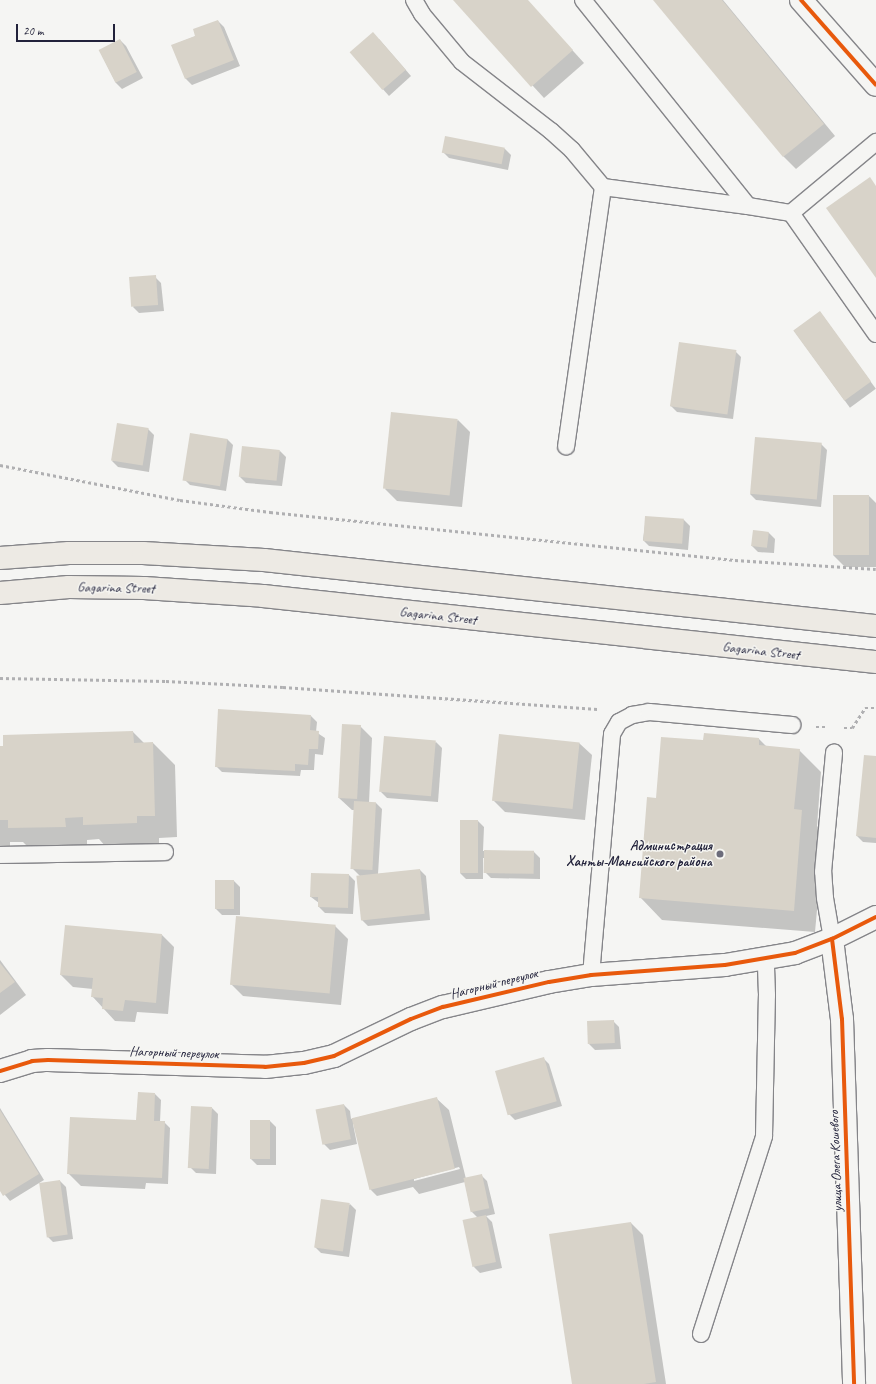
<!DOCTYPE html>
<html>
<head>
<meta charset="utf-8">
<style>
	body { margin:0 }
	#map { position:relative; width:876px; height:1384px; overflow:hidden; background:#f5f5f3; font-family:Caveat,sans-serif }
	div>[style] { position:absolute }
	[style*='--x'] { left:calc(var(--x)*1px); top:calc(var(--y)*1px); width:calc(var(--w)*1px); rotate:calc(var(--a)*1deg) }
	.shadow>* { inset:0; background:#0003; transform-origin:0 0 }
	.building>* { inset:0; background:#d8d3c9; transform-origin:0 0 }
	.path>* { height:2.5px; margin-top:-1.25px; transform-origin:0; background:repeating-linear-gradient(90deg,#b0b0b2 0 3px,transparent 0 6px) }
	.roads { filter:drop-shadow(1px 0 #858589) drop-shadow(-1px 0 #858589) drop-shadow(0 1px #858589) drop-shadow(0 -1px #858589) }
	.lane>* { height:16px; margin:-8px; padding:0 8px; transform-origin:8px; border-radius:8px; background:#f5f5f3 }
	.street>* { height:22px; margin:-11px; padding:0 11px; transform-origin:11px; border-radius:11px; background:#f5f5f3 }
	.primary>* { height:22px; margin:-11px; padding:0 11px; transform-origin:11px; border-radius:11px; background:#edeae4 }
	.cycleway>* { height:4px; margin:-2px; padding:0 2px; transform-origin:2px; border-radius:2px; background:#e8590c }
	.dots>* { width:11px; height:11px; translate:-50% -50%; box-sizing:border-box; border:2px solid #f6f6f2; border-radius:50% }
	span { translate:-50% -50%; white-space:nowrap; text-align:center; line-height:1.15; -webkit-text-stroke:3px #f6f6f2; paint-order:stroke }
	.street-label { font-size:14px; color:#22223b }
	.poi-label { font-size:14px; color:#22223b; font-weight:700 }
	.right { translate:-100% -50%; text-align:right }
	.scale { position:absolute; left:16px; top:24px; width:99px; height:18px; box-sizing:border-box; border:2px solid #22223b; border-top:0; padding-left:5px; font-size:12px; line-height:14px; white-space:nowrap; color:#22223b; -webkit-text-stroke:3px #f6f6f2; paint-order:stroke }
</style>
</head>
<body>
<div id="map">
	<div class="shadow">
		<i style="clip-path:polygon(454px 0,527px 0,584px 63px,544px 98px)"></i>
		<i style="clip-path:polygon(655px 0,723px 0,835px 136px,796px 169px,784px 157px)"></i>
		<i style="clip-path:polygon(218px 21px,224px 27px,240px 66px,192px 85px,186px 79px,173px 45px,196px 36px)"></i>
		<i style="clip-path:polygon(379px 39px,411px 76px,389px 96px,351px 53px)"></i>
		<i style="clip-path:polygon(120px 40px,126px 46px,143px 78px,122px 89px,116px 83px,100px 51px)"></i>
		<i style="clip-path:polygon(446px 137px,505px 149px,511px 155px,508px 170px,449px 158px,443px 152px)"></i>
		<i style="clip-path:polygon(155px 277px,161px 283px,164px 311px,139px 313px,133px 307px)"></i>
		<i style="left:820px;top:312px;width:95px;height:32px;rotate:54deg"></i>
		<i style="clip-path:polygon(735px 351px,741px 357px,733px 419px,677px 412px,671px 406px)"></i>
		<i style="clip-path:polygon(458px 420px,470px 432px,462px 507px,397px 501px,385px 489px)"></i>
		<i style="clip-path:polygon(148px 429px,154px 435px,149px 472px,118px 467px,112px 461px)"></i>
		<i style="clip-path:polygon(227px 439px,233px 445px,226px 491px,190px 485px,184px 479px)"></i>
		<i style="clip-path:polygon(821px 444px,827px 450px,821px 507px,756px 500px,750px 494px)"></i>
		<i style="clip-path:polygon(280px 451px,286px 457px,282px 486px,246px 483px,240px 477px)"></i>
		<i style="clip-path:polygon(834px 496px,869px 496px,876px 503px,876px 567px,845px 567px,833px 555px)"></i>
		<i style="clip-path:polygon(646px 517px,684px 520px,690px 526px,688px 550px,649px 546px,643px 540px)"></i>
		<i style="clip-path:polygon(754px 531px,769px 533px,775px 539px,774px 553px,758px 552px,752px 546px)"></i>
		<i style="clip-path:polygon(311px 716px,317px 722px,316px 732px,325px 738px,323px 755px,315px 754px,314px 770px,301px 770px,300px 776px,222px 772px,216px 766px)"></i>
		<i style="clip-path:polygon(360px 726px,372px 738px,369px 803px,376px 803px,382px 809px,378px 874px,420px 870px,426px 876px,430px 920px,368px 926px,362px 920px,357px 876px,360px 876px,352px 868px,355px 810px,352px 810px,339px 798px)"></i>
		<i style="clip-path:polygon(133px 732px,144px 743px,153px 743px,175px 765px,177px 837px,159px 838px,159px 845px,106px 847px,99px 839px,87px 840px,87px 848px,31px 850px,23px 842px,10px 842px,10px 851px,0 851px,0 747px)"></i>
		<i style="clip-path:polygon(759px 739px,767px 747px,799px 750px,821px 772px,817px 826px,824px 833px,815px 932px,662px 920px,640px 897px,656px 799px,704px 741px)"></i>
		<i style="clip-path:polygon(436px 742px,442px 748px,438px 802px,387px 798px,381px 792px)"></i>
		<i style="clip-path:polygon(579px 743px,592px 755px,585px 820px,505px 812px,493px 800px)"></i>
		<i style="clip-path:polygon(876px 757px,876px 843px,863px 842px,857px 836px)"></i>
		<i style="clip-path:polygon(478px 821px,484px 827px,483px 851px,534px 852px,540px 858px,540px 879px,491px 878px,485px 872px,485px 858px,483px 858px,483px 879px,466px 879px,460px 873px)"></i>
		<i style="clip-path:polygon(349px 875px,355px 881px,353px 914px,325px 913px,319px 907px,319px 903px,311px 897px)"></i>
		<i style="clip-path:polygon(234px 881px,240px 887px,240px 915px,222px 915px,216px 909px)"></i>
		<i style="clip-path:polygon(335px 926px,348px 939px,341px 1005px,243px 996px,231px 984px)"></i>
		<i style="clip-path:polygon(162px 935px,174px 947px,168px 1014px,137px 1012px,135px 1022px,115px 1021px,92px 996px,93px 989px,73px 987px,61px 975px)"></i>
		<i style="clip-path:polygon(0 960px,26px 995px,0 1015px)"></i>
		<i style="clip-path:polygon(613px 1021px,619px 1027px,621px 1049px,595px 1050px,589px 1044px)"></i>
		<i style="clip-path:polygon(543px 1058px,549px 1064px,562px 1106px,515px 1120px,509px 1114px)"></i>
		<i style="clip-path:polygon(155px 1094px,161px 1100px,160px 1122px,164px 1122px,170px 1128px,168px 1184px,146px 1183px,145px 1189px,81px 1186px,68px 1173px,137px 1121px)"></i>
		<i style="clip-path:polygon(evenodd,436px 1098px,449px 1110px,466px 1179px,481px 1175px,487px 1181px,495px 1214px,486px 1216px,492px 1222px,502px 1268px,480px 1273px,474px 1267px,478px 1218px,471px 1211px,465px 1182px,419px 1194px,413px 1187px,377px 1196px,371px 1190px,354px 1124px,353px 1124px,357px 1144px,330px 1150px,324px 1144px,344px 1105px,350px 1111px,351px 1119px,436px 1098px,459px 1167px,460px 1169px,414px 1181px,414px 1179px,459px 1167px)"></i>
		<i style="clip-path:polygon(0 1108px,44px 1180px,10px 1201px,0 1189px)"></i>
		<i style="clip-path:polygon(212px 1108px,218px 1114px,216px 1174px,196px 1173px,190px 1167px)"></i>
		<i style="clip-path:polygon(251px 1121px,270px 1121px,276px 1127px,276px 1165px,257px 1165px,251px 1159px)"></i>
		<i style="clip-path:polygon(60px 1181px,66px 1187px,73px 1239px,53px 1242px,47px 1236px)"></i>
		<i style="clip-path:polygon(350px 1204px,356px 1210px,349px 1257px,321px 1253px,315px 1247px)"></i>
		<i style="clip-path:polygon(631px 1223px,643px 1235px,666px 1384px,573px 1384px)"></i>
	</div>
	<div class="building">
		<i style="clip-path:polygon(453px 0,528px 0,573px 50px,531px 87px)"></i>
		<i style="clip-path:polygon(653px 0,722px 0,824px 124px,783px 157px)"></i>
		<i style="clip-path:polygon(218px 20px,234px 60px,185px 79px,171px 45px,195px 36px,193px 29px)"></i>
		<i style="left:373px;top:32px;width:50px;height:31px;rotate:49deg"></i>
		<i style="left:120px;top:39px;width:37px;height:24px;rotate:63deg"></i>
		<i style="left:445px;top:136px;width:61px;height:17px;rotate:11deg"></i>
		<i style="clip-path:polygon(870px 177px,876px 186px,876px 278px,826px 208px)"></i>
		<i style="left:156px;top:275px;width:30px;height:27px;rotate:86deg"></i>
		<i style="left:820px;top:311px;width:87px;height:33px;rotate:54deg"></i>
		<i style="left:679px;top:342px;width:58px;height:65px;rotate:8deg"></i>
		<i style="left:391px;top:412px;width:67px;height:77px;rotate:6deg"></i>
		<i style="left:117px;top:423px;width:32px;height:38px;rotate:9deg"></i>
		<i style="left:190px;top:433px;width:38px;height:48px;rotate:9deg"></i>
		<i style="left:755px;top:437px;width:67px;height:57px;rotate:5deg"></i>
		<i style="left:242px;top:446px;width:38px;height:31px;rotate:6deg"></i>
		<i style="left:833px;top:495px;width:36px;height:60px"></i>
		<i style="left:645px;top:516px;width:39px;height:25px;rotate:4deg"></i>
		<i style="left:753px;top:530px;width:16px;height:16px;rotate:7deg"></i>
		<i style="clip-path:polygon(218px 709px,311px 715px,310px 730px,319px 731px,318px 749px,309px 749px,308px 765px,295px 764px,295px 771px,215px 767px)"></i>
		<i style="left:342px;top:724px;width:19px;height:74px;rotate:3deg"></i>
		<i style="clip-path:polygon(133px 731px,134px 743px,153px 742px,155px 816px,137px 816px,137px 823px,83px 825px,83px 817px,65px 818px,66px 827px,8px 828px,8px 820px,0 820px,0 746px,3px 746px,3px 735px)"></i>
		<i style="clip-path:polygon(704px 733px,759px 738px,759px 745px,800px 749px,794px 809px,802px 810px,794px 911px,639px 898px,647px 797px,656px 798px,661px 737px,703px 740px)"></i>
		<i style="left:499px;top:734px;width:81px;height:67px;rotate:6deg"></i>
		<i style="left:384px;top:736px;width:52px;height:56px;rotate:5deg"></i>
		<i style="clip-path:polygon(864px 755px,876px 756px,876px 838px,856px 836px)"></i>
		<i style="left:354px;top:801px;width:22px;height:68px;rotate:3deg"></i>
		<i style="left:460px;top:820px;width:18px;height:53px"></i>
		<i style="left:484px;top:850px;width:50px;height:23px;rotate:1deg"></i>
		<i style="left:420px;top:869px;width:45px;height:64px;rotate:84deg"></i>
		<i style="clip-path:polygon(311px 873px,349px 874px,348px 908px,318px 907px,318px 897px,310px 897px)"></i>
		<i style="left:215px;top:880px;width:19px;height:29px"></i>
		<i style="left:236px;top:916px;width:100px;height:69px;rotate:5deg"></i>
		<i style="clip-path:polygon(65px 925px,162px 934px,156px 1003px,125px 1000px,123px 1011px,102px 1009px,103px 998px,91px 997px,93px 978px,60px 975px)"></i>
		<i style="clip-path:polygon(0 963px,15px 982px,0 993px)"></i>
		<i style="left:614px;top:1020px;width:23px;height:27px;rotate:88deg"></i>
		<i style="left:544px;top:1057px;width:46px;height:51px;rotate:74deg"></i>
		<i style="clip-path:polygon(138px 1092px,155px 1093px,154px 1121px,165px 1121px,162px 1178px,67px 1174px,70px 1117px,136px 1120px)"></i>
		<i style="left:437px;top:1097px;width:74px;height:88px;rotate:76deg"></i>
		<i style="left:344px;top:1104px;width:36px;height:29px;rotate:79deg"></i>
		<i style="left:191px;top:1106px;width:21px;height:62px;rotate:3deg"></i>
		<i style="clip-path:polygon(0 1110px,39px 1174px,3px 1196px,0 1191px)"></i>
		<i style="left:250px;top:1120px;width:20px;height:39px"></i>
		<i style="left:482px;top:1174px;width:35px;height:19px;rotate:78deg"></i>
		<i style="left:60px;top:1180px;width:55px;height:21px;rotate:82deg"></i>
		<i style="left:321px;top:1199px;width:29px;height:49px;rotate:8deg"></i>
		<i style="left:486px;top:1215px;width:48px;height:24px;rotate:78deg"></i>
		<i style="clip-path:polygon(631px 1222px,656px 1382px,644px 1384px,572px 1384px,549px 1234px)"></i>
	</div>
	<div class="path">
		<i style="--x:0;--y:465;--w:183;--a:11"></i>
		<i style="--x:180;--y:500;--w:91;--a:7.6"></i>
		<i style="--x:270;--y:512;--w:467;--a:5.9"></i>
		<i style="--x:735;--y:560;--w:141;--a:3.7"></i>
		<i style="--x:0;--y:678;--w:166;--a:1"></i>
		<i style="--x:166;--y:681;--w:117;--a:2.9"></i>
		<i style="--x:283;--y:687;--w:315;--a:4"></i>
		<i style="--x:816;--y:727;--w:11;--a:0"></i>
		<i style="--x:844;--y:728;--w:8;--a:0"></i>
		<i style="--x:852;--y:728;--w:24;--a:-57"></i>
		<i style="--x:865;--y:708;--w:11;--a:0"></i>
	</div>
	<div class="roads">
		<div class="lane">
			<i style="--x:414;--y:0;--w:16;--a:60"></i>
			<i style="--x:422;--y:14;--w:62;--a:50.2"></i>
			<i style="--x:462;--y:62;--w:113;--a:37.8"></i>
			<i style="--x:551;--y:131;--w:28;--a:42"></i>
			<i style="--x:572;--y:150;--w:48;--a:50"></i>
			<i style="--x:603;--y:187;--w:262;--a:98.1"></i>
			<i style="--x:583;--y:0;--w:264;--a:51.3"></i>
			<i style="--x:603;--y:187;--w:146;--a:7.5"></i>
			<i style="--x:748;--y:206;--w:44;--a:9.2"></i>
			<i style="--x:791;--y:213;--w:148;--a:54.9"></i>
			<i style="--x:791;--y:213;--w:111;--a:-39.9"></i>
			<i style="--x:0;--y:855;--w:165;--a:-1"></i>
			<i style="--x:832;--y:939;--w:42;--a:-99.7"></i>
			<i style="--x:825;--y:898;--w:26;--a:-94"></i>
			<i style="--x:823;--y:872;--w:120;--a:-84.7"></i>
			<i style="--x:591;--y:975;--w:242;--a:-85"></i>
			<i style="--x:612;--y:734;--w:14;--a:-60"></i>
			<i style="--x:619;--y:722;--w:15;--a:-28"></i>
			<i style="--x:632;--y:715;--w:17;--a:-10"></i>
			<i style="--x:649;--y:712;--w:144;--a:5.2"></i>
			<i style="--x:701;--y:1334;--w:208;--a:-72.3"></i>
			<i style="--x:764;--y:1136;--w:141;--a:-88.8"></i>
			<i style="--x:767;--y:995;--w:36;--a:-92"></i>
		</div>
		<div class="street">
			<i style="--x:801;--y:0;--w:113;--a:48.6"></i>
			<i style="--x:832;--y:939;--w:81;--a:82.9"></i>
			<i style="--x:842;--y:1019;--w:365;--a:88.1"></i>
			<i style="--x:0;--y:1071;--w:34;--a:-17"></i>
			<i style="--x:32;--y:1061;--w:16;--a:-4"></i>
			<i style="--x:48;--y:1060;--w:217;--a:1.8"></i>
			<i style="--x:265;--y:1067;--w:39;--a:-6"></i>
			<i style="--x:304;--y:1063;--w:31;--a:-13"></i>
			<i style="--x:334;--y:1056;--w:85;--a:-25.7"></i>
			<i style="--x:411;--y:1019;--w:34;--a:-21"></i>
			<i style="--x:443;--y:1007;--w:109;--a:-13.3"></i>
			<i style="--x:549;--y:982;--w:43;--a:-9.5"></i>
			<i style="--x:591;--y:975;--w:134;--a:-4.3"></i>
			<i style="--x:725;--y:965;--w:71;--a:-9.7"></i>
			<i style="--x:795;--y:953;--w:40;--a:-21"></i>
			<i style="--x:832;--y:939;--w:49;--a:-26.6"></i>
		</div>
		<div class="primary">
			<i style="--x:0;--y:558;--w:69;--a:-4.1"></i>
			<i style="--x:69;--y:553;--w:74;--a:0"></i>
			<i style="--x:143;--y:553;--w:121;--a:3.3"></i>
			<i style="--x:264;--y:560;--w:616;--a:6.16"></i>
			<i style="--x:0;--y:593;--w:69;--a:-5"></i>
			<i style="--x:69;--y:587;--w:75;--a:0.8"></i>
			<i style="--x:144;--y:588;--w:119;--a:3.8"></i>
			<i style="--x:263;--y:596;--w:617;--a:6.15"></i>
		</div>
	</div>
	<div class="cycleway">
		<i style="--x:801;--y:0;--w:113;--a:48.6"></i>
		<i style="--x:832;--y:939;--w:81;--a:82.9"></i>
		<i style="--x:842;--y:1019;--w:365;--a:88.1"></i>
		<i style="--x:0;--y:1071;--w:34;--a:-17"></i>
		<i style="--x:32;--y:1061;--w:16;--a:-4"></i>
		<i style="--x:48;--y:1060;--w:217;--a:1.8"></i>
		<i style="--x:265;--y:1067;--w:39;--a:-6"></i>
		<i style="--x:304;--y:1063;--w:31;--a:-13"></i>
		<i style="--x:334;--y:1056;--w:85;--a:-25.7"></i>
		<i style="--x:411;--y:1019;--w:34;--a:-21"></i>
		<i style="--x:443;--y:1007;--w:109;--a:-13.3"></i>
		<i style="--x:549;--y:982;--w:43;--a:-9.5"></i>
		<i style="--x:591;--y:975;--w:134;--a:-4.3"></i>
		<i style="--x:725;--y:965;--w:71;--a:-9.7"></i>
		<i style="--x:795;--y:953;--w:40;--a:-21"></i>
		<i style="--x:832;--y:939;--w:49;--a:-26.6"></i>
	</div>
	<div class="dots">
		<i style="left:720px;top:854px;background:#6c6c7b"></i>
	</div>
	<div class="street-label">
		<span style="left:116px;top:588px;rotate:1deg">Gagarina Street</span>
		<span style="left:438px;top:616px;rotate:6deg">Gagarina Street</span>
		<span style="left:761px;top:651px;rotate:6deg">Gagarina Street</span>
		<span style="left:494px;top:984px;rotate:-14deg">Нагорный переулок</span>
		<span style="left:174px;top:1053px;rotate:2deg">Нагорный переулок</span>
		<span style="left:836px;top:1161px;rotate:-92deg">улица Олега Кошевого</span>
	</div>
	<div class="poi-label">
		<span class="right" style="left:712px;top:854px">Администрация<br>Ханты-Мансийского района</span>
	</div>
	<div class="scale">20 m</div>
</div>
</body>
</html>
